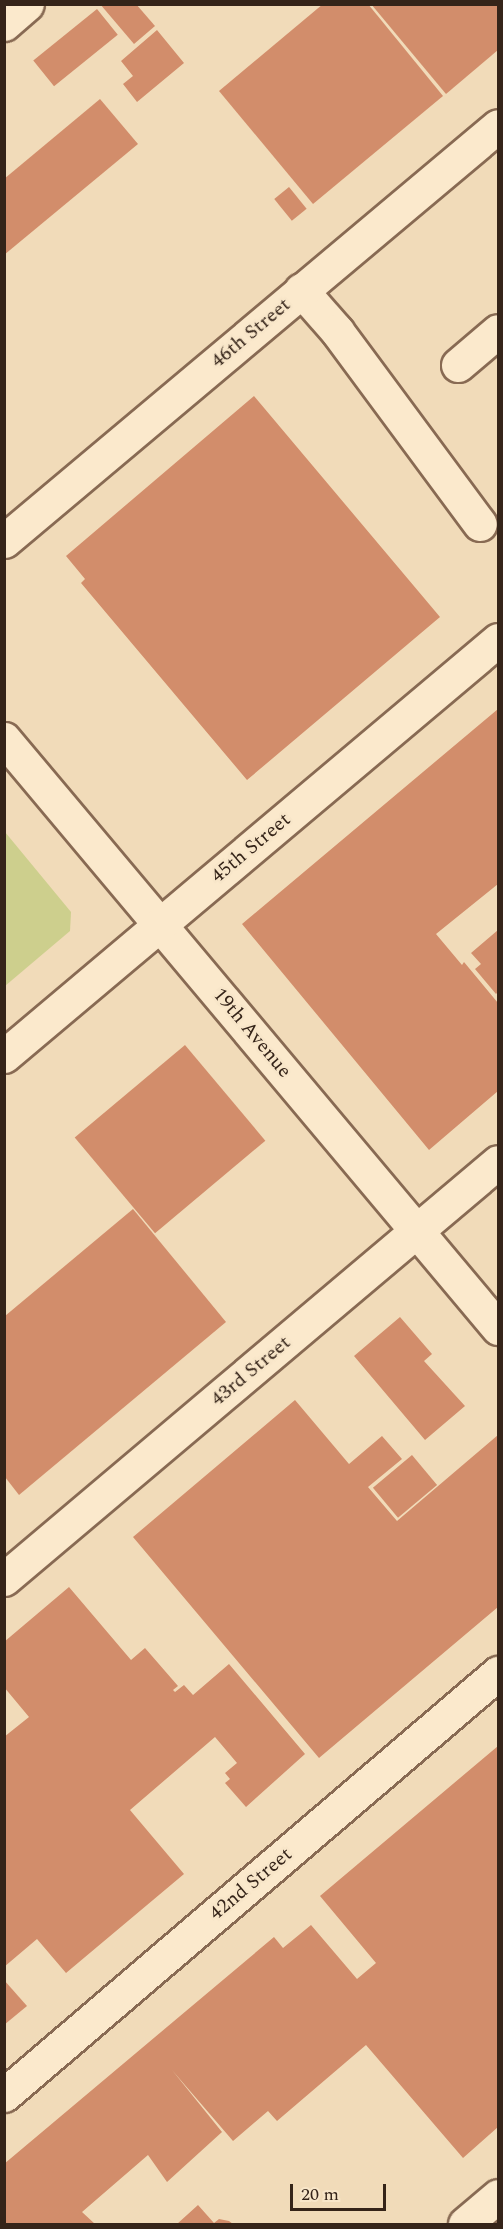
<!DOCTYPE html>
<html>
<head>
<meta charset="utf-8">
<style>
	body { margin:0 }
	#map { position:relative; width:503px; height:2229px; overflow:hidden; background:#f1dbb9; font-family:Spectral,serif }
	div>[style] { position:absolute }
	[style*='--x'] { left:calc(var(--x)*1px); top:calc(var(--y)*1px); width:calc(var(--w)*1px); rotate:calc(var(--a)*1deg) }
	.green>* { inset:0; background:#cdcf8d }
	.building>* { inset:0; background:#d28d6b; transform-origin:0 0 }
	.roads { filter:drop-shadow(2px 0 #886a53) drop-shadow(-2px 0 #886a53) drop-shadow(0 2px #886a53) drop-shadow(0 -2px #886a53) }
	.minor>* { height:33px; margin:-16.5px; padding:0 16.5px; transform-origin:16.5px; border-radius:16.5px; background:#fbe9cc }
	span { translate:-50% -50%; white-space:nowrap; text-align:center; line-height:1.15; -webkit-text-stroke:5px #f8e6c9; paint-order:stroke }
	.street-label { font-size:20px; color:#352419 }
	.frame { position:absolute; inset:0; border:6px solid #352419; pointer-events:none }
	.scale { position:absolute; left:290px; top:2184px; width:96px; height:27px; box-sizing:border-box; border:3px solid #352419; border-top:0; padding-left:8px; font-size:18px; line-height:21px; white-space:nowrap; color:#352419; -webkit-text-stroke:4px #f8e6c9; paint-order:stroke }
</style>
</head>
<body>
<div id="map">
	<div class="green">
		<i style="clip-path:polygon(5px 832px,71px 912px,70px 931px,5px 986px)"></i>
	</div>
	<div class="building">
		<i style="clip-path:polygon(100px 4px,136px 4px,155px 26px,134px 44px)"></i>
		<i style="clip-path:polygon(323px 4px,368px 4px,443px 96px,313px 204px,219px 91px)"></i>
		<i style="clip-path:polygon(371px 4px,498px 4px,498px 50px,446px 94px)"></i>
		<i style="left:97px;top:9px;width:33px;height:82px;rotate:51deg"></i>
		<i style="clip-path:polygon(157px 30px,184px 63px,137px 102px,123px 84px,133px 76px,121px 61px)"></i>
		<i style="clip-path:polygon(100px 99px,138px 144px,4px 255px,4px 179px)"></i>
		<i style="left:289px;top:187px;width:28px;height:19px;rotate:51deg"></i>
		<i style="clip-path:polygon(254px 396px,440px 617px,247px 780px,81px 583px,85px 579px,66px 556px)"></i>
		<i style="clip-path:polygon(498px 709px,498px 884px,436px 934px,462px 965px,464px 962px,498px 1003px,498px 1091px,429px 1150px,242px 924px)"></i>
		<i style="clip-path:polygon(498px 930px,498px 992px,496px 994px,475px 969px,481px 964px,471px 953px)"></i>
		<i style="left:185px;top:1045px;width:125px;height:144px;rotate:50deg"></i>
		<i style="clip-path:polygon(133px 1209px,226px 1322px,19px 1495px,5px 1477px,5px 1316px)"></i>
		<i style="clip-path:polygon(400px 1317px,432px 1354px,424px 1361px,465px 1406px,425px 1440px,354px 1356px)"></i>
		<i style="clip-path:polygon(295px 1400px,349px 1464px,382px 1436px,402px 1459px,368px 1487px,397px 1521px,498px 1435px,498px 1607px,319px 1758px,133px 1537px)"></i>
		<i style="left:412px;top:1455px;width:39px;height:51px;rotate:50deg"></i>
		<i style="clip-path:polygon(69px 1587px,131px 1660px,145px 1648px,178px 1686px,173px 1690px,175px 1692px,184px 1685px,193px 1695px,229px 1664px,305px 1754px,246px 1807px,225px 1783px,230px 1779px,225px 1773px,237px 1763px,215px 1737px,130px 1810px,184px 1874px,66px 1973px,37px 1939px,4px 1967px,4px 1737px,29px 1717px,4px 1687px,4px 1642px)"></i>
		<i style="clip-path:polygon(498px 1746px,498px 2127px,463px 2158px,366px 2045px,277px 2121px,268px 2111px,233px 2141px,172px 2070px,222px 2132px,167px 2182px,148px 2155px,82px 2212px,95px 2224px,4px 2224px,4px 2164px,274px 1937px,283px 1948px,311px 1925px,357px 1979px,376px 1963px,320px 1896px)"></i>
		<i style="clip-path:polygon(4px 1980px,27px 2006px,4px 2025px)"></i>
		<i style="clip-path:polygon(198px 2205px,214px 2223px,219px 2219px,229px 2221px,233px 2224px,177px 2224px)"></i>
	</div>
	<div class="roads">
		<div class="minor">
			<i style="--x:4;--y:24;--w:30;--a:-41"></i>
			<i style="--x:301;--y:290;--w:55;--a:48.7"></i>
			<i style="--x:337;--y:331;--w:240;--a:53.5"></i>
			<i style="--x:458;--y:365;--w:52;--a:-40.4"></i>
			<i style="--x:4;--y:541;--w:645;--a:-40.03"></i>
			<i style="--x:4;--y:739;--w:769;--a:50.01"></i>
			<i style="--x:4;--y:1056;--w:646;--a:-40.1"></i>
			<i style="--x:4;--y:1579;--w:646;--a:-40.17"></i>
			<i style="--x:4;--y:2095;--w:650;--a:-40.51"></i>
			<i style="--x:465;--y:2224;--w:43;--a:-40.3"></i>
		</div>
	</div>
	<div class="street-label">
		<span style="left:251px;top:333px;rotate:-40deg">46th Street</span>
		<span style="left:251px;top:848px;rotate:-40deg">45th Street</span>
		<span style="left:252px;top:1033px;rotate:50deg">19th Avenue</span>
		<span style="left:251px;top:1371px;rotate:-40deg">43rd Street</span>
		<span style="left:251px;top:1884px;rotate:-40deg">42nd Street</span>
	</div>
	<div class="frame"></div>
	<div class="scale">20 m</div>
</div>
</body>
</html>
